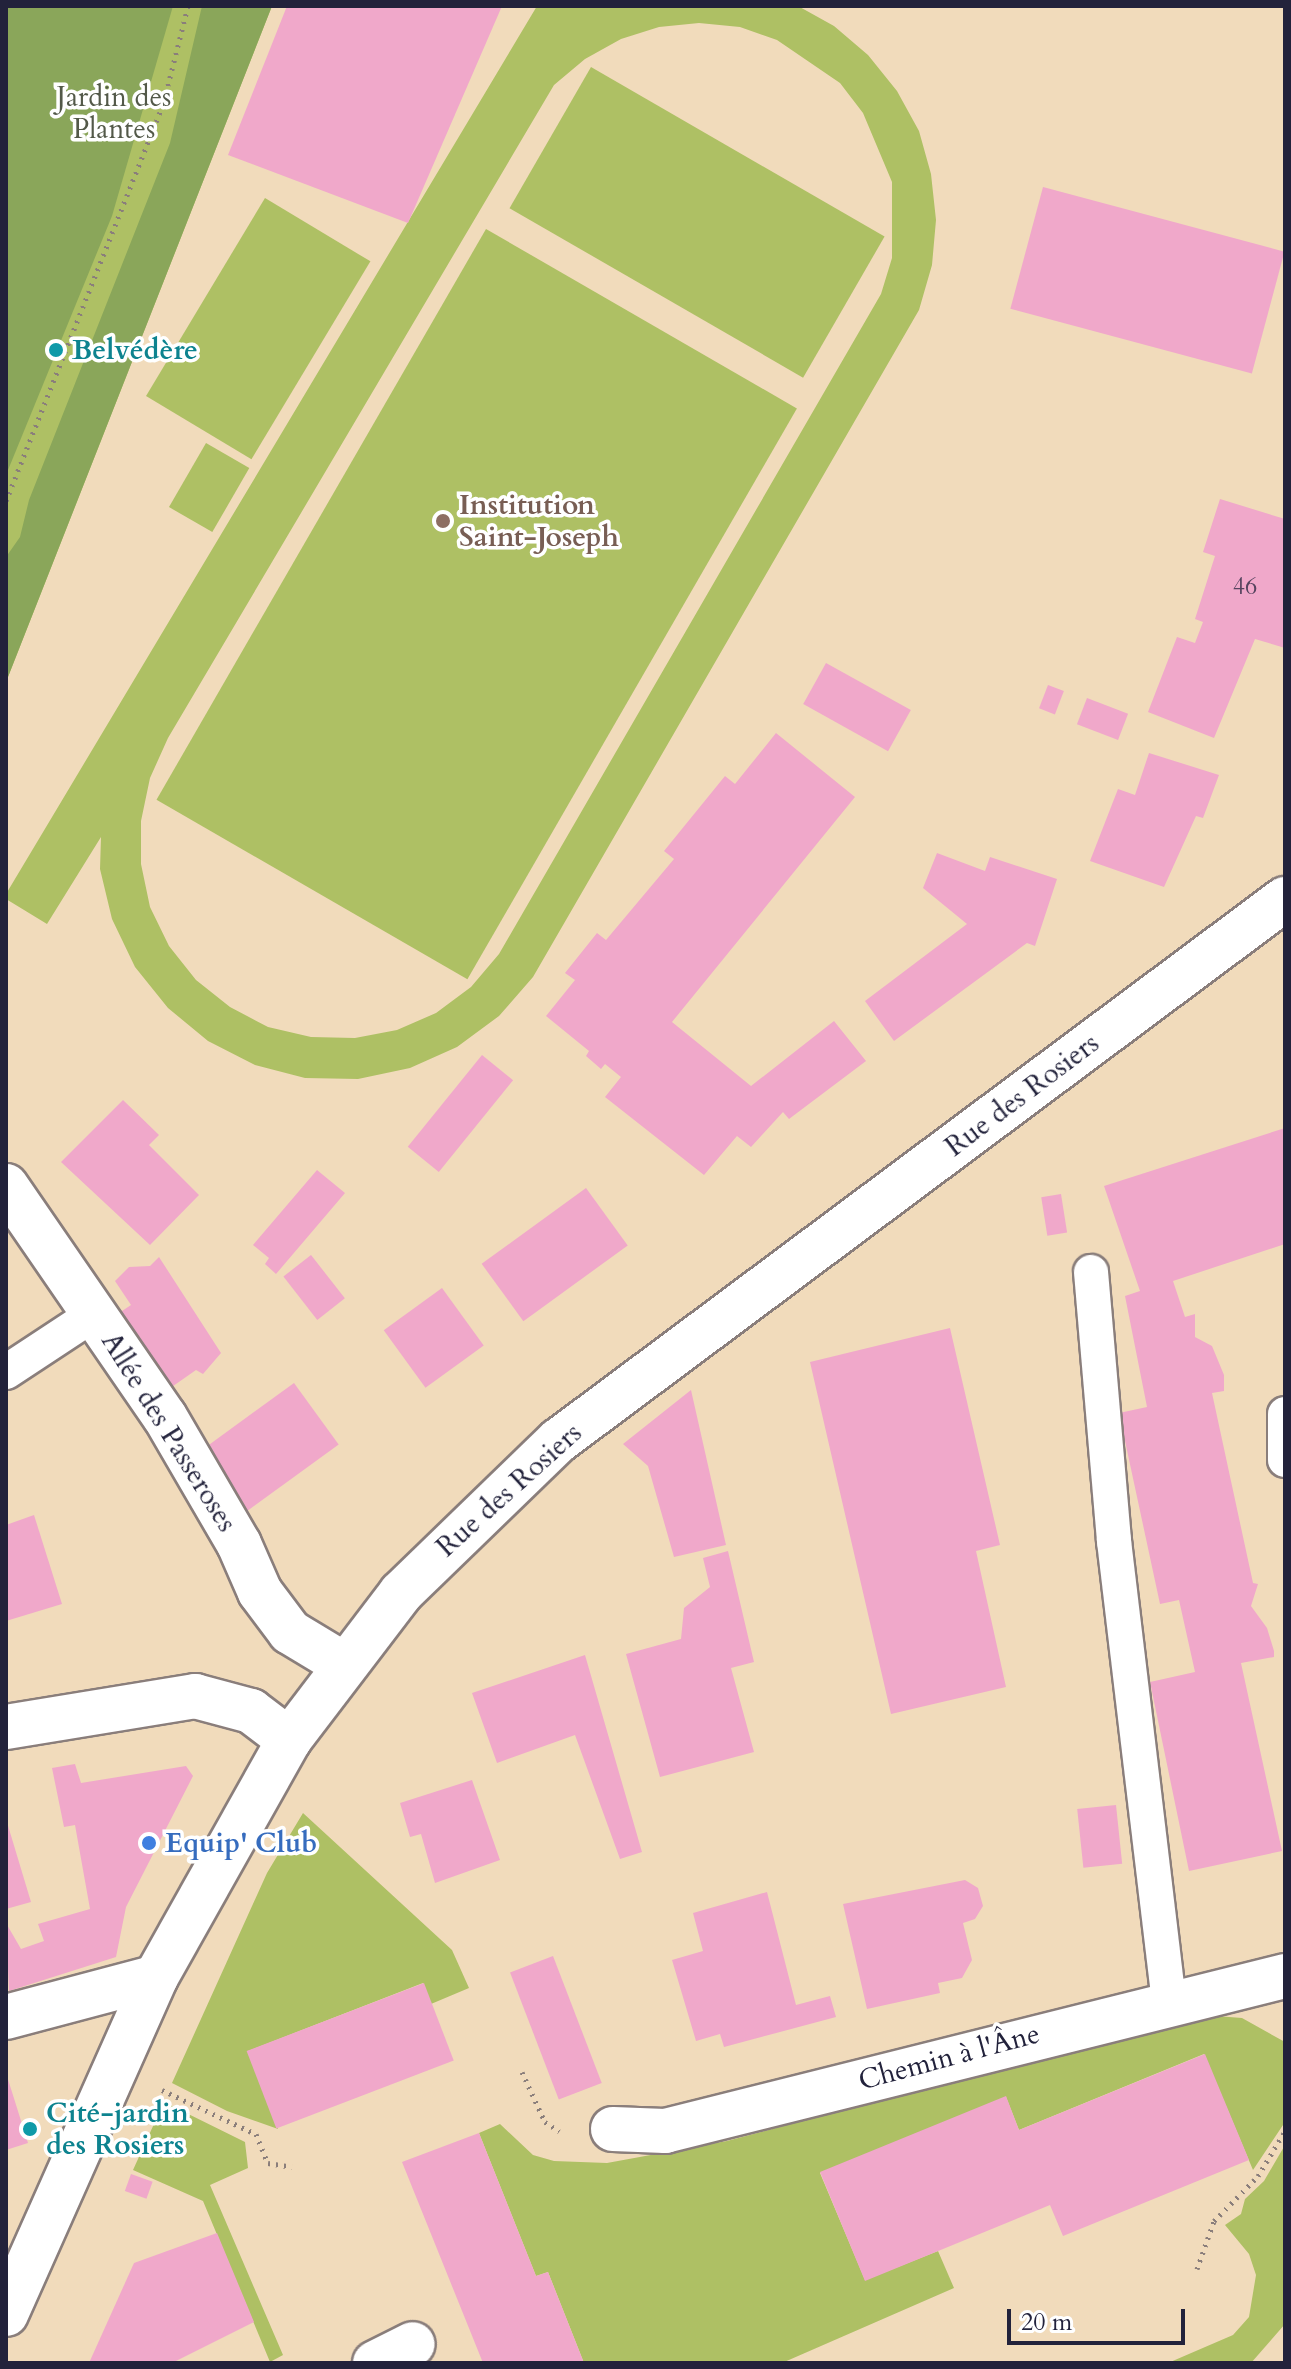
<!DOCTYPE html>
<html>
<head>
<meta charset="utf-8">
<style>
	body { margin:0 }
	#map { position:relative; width:1291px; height:2369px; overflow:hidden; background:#f1dbbb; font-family:Cardo,serif }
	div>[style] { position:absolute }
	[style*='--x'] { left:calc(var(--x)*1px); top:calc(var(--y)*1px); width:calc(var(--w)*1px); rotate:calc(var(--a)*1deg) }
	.green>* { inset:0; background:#aec064; transform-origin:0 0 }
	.forest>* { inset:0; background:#8aa65a }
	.building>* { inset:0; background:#f0a8ca; transform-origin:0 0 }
	.path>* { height:5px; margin-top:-2.5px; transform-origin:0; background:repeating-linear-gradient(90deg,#8a7e7b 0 2px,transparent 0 8px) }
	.roads { filter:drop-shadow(2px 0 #8a7e7b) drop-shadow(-2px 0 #8a7e7b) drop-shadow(0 2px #8a7e7b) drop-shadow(0 -2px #8a7e7b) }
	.service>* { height:34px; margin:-17px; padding:0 17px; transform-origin:17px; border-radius:17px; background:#fff }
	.minor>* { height:44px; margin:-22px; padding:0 22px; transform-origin:22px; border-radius:22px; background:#fff }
	.tertiary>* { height:44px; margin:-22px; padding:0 22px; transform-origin:22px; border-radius:22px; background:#fff }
	.dots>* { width:22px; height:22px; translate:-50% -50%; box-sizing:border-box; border:4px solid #fff; border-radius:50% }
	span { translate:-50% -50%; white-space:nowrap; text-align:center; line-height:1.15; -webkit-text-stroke:7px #fff; paint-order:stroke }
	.number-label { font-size:24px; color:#56445f }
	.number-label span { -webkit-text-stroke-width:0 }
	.park-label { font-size:28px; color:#535949 }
	.culture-label { font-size:28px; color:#0d838f; font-weight:700 }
	.left { translate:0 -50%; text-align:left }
	.education-label { font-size:28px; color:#785e54; font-weight:700 }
	.street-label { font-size:28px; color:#22223b }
	.shop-label { font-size:28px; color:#366cbe; font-weight:700 }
	.frame { position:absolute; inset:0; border:8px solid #22223b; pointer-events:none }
	.scale { position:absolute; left:1007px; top:2309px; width:178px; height:36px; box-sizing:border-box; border:4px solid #22223b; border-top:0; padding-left:10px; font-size:24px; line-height:28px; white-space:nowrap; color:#22223b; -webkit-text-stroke:6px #fff; paint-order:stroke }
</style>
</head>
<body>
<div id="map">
	<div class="green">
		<i style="clip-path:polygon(6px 6px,272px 6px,6px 682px)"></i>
		<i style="clip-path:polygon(evenodd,537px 6px,798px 6px,834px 26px,868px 55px,897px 91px,919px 131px,931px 174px,936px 220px,932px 265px,919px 310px,533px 977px,499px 1016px,457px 1047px,410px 1068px,358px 1079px,305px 1078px,255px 1065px,208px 1041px,168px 1008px,135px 967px,112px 919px,100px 869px,101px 837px,47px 924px,6px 899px,6px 894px,537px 6px,699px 23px,740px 27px,777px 40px,840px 83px,863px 113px,892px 182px,892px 258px,881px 294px,499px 954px,471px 987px,436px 1013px,397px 1030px,355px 1038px,311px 1037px,268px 1027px,230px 1007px,196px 980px,169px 946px,150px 907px,141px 864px,141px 821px,150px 778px,168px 738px,554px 85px,585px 59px,621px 39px,659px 27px,699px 23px)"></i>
		<i style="left:591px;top:67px;width:339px;height:163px;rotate:30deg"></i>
		<i style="left:265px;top:198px;width:123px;height:231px;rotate:31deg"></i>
		<i style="left:486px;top:229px;width:359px;height:659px;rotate:30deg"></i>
		<i style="left:206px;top:443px;width:50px;height:74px;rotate:30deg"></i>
		<i style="clip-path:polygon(303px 1813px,452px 1950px,469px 1988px,431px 2004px,423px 1983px,248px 2051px,278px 2129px,227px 2111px,172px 2083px,267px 1873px)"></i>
		<i style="clip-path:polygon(1216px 2016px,1242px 2018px,1285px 2042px,1285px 2122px,1253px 2170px,1204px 2054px,1019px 2130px,1006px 2097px,820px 2173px,865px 2280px,938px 2251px,954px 2288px,782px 2363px,584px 2363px,548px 2272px,536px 2276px,479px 2133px,500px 2124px,533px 2155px,554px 2161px,607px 2163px,727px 2141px,1186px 2019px)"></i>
		<i style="clip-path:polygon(164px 2102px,245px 2142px,248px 2168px,210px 2185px,283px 2355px,270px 2362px,203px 2201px,133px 2170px)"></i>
		<i style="clip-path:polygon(1285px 2145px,1285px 2324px,1251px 2363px,1168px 2363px,1233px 2335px,1249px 2317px,1256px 2275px,1249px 2254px,1225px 2225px,1241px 2214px,1245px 2199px,1264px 2181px)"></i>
	</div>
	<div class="forest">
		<i style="clip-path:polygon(6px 6px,173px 6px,112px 216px,6px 475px)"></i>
		<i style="clip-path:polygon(202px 6px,272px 6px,6px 682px,6px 557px,20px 537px,29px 500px,170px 143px)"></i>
	</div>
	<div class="building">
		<i style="clip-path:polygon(287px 6px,502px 6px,408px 223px,228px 155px)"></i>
		<i style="left:1043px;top:187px;width:250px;height:126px;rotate:15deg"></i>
		<i style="clip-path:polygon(1220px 499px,1285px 519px,1285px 648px,1255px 639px,1214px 738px,1148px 712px,1177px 637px,1195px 643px,1203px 622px,1195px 619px,1215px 556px,1203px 552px)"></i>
		<i style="left:826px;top:663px;width:97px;height:47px;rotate:29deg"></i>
		<i style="left:1048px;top:685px;width:17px;height:25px;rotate:21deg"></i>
		<i style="left:1087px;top:698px;width:44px;height:28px;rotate:21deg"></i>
		<i style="clip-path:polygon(776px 733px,855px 797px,672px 1022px,751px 1086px,834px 1021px,866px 1061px,789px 1119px,783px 1112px,751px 1147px,737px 1136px,704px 1175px,605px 1097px,621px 1077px,605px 1064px,601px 1069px,586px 1056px,589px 1051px,546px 1016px,575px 980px,565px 973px,597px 933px,606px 940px,674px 859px,664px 851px,725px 776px,735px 784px)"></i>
		<i style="clip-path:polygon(1149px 753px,1219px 775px,1203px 818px,1196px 816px,1164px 887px,1090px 861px,1118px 789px,1135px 795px)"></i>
		<i style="clip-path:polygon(937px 853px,985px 871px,990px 857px,1057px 879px,1035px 946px,1027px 943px,894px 1041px,865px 1001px,967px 924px,923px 888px)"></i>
		<i style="left:482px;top:1055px;width:40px;height:118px;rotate:39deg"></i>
		<i style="clip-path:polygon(123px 1100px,159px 1135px,149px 1145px,199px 1195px,150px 1245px,61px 1162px)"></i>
		<i style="clip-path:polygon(1285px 1128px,1285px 1244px,1173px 1281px,1185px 1317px,1195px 1314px,1195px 1337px,1212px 1346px,1224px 1375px,1224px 1391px,1212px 1393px,1253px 1583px,1258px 1584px,1251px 1606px,1267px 1628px,1274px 1651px,1274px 1657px,1241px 1663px,1282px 1851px,1189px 1871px,1150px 1682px,1195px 1672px,1179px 1600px,1160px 1604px,1119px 1413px,1147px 1407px,1125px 1296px,1140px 1291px,1104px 1186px)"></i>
		<i style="clip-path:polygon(317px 1170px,345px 1193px,276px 1274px,265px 1264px,269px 1258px,253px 1245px)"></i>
		<i style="left:586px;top:1188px;width:71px;height:129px;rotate:54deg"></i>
		<i style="left:1061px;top:1194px;width:39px;height:20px;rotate:81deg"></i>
		<i style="left:311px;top:1255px;width:55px;height:35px;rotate:52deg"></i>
		<i style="clip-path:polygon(159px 1257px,221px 1353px,203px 1374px,196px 1370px,166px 1391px,116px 1315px,131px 1305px,115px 1281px,129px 1267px,150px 1266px)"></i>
		<i style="left:442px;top:1288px;width:71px;height:72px;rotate:54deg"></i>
		<i style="clip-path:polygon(950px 1328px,1000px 1545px,976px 1551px,1006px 1687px,891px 1714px,810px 1362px)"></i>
		<i style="left:294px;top:1383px;width:76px;height:113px;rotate:54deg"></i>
		<i style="clip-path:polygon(691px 1390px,726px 1545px,674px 1557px,648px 1466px,623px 1444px)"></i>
		<i style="clip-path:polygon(34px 1515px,62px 1604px,6px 1621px,6px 1525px)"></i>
		<i style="clip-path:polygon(728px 1551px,754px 1662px,731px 1668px,754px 1752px,660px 1777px,626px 1654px,681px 1639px,684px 1608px,710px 1587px,703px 1558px)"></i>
		<i style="clip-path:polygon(585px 1655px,642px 1852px,620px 1859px,575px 1735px,497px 1763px,472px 1693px)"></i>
		<i style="clip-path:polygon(75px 1764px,81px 1783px,186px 1766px,193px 1776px,126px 1907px,116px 1957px,9px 1991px,6px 1923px,21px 1949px,44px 1941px,38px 1924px,90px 1909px,75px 1825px,64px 1827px,52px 1768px)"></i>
		<i style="clip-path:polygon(472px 1780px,500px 1860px,435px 1883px,421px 1834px,410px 1837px,400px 1803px)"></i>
		<i style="left:1116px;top:1805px;width:59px;height:39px;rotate:84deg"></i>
		<i style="clip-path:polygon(6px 1819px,31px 1902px,6px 1909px)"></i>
		<i style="clip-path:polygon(965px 1880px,978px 1888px,983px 1906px,975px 1919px,963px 1923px,972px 1960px,962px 1978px,938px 1983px,940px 1993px,867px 2009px,843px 1904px)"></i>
		<i style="clip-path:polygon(767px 1892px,796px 2005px,830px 1996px,836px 2017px,724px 2047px,720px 2034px,696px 2041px,672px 1960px,703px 1951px,693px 1913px)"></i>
		<i style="left:553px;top:1956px;width:136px;height:46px;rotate:69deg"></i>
		<i style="left:424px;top:1983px;width:83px;height:190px;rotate:69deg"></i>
		<i style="clip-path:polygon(1205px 2054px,1249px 2160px,1063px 2236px,1050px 2205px,865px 2281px,820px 2172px,1006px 2096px,1019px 2130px)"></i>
		<i style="clip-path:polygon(6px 2073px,28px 2143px,6px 2150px)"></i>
		<i style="clip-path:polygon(479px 2133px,536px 2276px,548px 2272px,584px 2363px,483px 2363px,402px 2162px)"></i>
		<i style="left:131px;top:2174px;width:23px;height:18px;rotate:20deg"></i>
		<i style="clip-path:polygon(217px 2233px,254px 2322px,172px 2363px,89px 2363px,134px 2263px)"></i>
	</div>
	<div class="path">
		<i style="--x:6;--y:501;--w:430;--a:-68.4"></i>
		<i style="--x:164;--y:101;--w:98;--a:-75.8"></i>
		<i style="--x:522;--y:2072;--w:55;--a:65.3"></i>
		<i style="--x:545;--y:2122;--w:17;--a:33"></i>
		<i style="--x:162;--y:2090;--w:104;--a:25.1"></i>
		<i style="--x:256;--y:2134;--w:31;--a:68"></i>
		<i style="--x:268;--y:2163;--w:24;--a:9"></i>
		<i style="--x:1197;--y:2269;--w:51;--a:-70.5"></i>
		<i style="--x:1214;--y:2221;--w:63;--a:-45.6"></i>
		<i style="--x:1258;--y:2176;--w:52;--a:-59"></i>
	</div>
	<div class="roads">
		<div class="service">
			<i style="--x:1091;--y:1272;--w:270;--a:85.1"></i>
			<i style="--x:1114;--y:1541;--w:463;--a:83.2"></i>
			<i style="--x:6;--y:1372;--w:105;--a:-33.4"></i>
			<i style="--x:1285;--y:1414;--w:46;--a:90"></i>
		</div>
		<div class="minor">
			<i style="--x:6;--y:1186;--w:280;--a:55.5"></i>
			<i style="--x:165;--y:1417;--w:147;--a:59.8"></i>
			<i style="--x:239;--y:1544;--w:52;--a:66.4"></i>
			<i style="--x:260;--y:1592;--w:50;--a:53.1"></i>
			<i style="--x:290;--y:1632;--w:62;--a:31.1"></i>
			<i style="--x:6;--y:2017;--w:155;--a:-14.9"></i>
			<i style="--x:613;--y:2129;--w:52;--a:2.2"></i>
			<i style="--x:665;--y:2131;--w:639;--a:-14.04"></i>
			<i style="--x:6;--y:2314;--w:369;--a:-66"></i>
			<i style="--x:156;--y:1977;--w:272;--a:-60.7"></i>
			<i style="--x:375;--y:2363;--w:42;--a:-26.6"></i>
		</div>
		<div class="tertiary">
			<i style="--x:6;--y:1727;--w:192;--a:-9.3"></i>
			<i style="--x:195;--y:1696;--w:58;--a:15"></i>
			<i style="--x:251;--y:1711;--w:48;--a:37.3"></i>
			<i style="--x:289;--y:1740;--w:185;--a:-52.7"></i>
			<i style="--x:401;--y:1593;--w:219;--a:-44.1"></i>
			<i style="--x:558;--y:1441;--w:907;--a:-36.71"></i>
		</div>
	</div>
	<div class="dots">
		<i style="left:56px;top:350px;background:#0f9aa8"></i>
		<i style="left:443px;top:521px;background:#8d6e63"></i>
		<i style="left:149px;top:1843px;background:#3f7fe0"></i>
		<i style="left:30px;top:2129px;background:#0f9aa8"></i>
	</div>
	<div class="number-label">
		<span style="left:1245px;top:587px">46</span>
	</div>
	<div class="park-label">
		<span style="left:114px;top:113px">Jardin des<br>Plantes</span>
	</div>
	<div class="culture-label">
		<span class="left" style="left:72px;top:350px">Belvédère</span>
		<span class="left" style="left:46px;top:2129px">Cité-jardin<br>des Rosiers</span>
	</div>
	<div class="education-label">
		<span class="left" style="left:459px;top:521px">Institution<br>Saint-Joseph</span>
	</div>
	<div class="street-label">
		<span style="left:1022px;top:1095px;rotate:-37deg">Rue des Rosiers</span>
		<span style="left:169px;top:1432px;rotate:58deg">Allée des Passeroses</span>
		<span style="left:509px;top:1490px;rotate:-42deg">Rue des Rosiers</span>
		<span style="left:949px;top:2057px;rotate:-15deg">Chemin à l'Âne</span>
	</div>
	<div class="shop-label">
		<span class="left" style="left:165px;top:1843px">Equip' Club</span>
	</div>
	<div class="frame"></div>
	<div class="scale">20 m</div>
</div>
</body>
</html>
